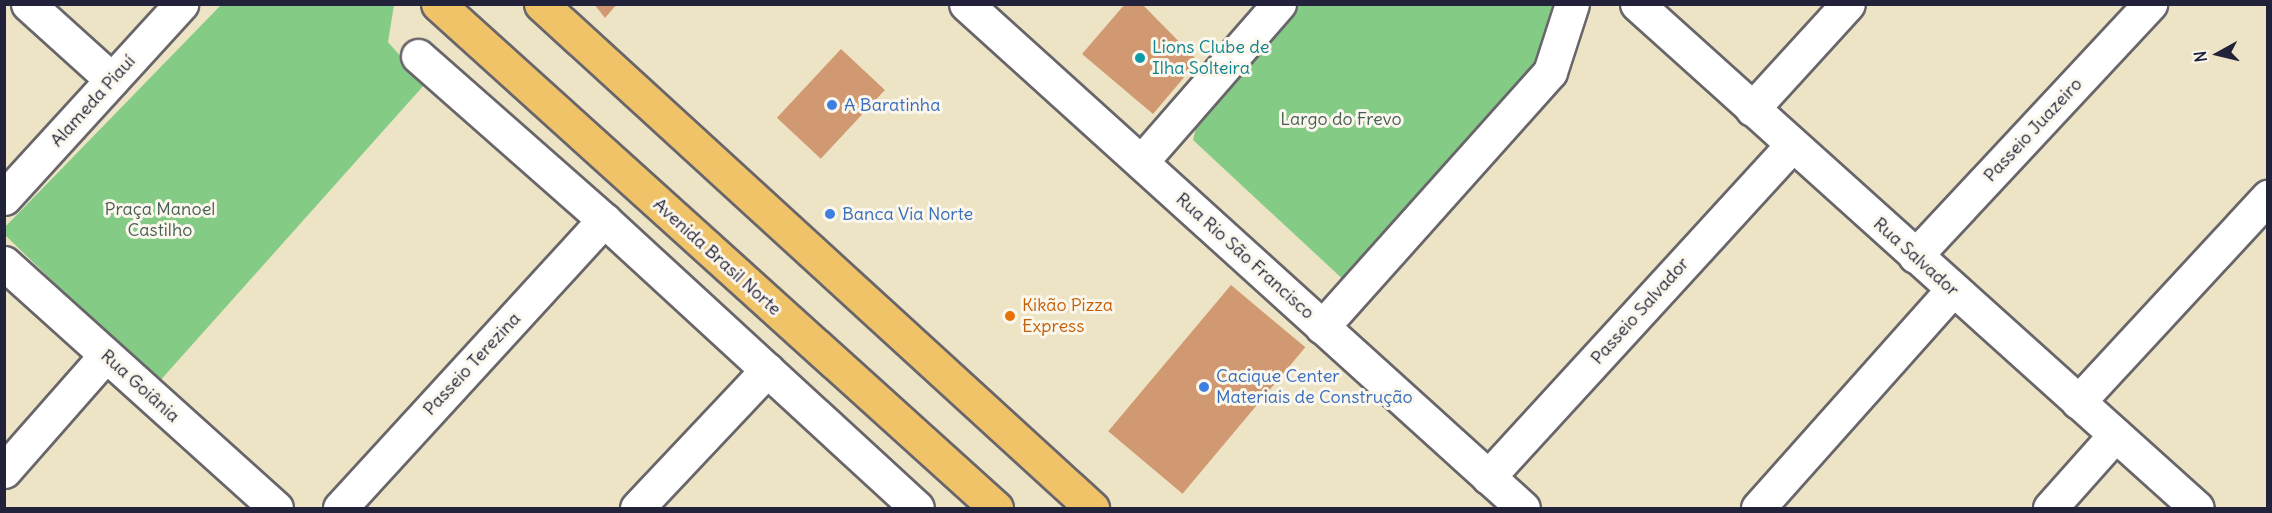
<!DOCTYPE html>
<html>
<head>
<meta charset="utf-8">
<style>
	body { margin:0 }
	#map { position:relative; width:2272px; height:513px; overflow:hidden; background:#ede4c5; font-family:Delius,sans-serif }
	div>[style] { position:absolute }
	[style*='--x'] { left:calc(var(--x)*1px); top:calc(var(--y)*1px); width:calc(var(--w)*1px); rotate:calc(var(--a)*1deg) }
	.green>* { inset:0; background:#84cb85 }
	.building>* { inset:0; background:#d19971; transform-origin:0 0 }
	.roads { filter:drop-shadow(2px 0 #69666b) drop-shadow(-2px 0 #69666b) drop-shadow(0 2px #69666b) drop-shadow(0 -2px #69666b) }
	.minor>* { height:33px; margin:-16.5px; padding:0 16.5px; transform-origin:16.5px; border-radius:16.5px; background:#fff }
	.major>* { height:33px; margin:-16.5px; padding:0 16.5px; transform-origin:16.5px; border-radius:16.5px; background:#f1c369 }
	.dots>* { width:16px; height:16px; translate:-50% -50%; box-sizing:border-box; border:3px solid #fbf7ec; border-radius:50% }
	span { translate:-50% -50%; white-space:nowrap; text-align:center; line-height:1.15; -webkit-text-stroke:6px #fbf7ec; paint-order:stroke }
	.culture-label { font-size:18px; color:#0d838f }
	.left { translate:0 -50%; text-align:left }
	.street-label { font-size:18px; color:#22223b }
	.shop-label { font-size:18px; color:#366cbe }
	.park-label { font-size:18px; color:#445d55 }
	.food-label { font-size:18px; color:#c56008 }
	.frame { position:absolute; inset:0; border:6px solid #22223b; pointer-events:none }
	.north { position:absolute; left:2188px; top:24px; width:60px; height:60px; -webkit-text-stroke:4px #fbf7ec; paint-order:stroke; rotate:262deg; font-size:16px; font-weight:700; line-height:24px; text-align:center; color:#22223b }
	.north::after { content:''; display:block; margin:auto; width:21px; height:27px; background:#22223b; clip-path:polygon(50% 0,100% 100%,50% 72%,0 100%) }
</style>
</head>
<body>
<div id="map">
	<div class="green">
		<i style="clip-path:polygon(221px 5px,394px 5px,388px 42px,425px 84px,158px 383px,5px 235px,4px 228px)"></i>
		<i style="clip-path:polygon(1289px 5px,1563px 5px,1543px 68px,1348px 284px,1193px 140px,1202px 102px)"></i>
	</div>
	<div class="building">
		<i style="clip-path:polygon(594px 4px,617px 4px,605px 18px)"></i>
		<i style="clip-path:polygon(1125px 4px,1142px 4px,1198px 61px,1153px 114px,1082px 54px)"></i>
		<i style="left:841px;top:49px;width:60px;height:94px;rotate:43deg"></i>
		<i style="left:1231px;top:285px;width:97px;height:191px;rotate:40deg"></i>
	</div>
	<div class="roads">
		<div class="minor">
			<i style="--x:28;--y:4;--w:113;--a:42.1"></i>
			<i style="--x:966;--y:4;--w:751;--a:42.14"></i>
			<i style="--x:1637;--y:4;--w:753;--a:41.99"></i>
			<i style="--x:418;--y:56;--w:248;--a:41.4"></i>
			<i style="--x:604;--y:220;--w:425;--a:42.6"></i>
			<i style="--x:1752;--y:109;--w:142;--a:-47.6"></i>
			<i style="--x:1141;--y:162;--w:210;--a:-48.9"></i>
			<i style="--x:4;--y:198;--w:263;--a:-47.6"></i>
			<i style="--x:1915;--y:256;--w:345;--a:-47"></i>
			<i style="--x:4;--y:263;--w:366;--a:42"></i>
			<i style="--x:1322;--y:327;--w:342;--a:-48.2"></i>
			<i style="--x:1550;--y:72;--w:71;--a:-72.1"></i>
			<i style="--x:2078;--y:402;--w:280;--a:-47.2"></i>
			<i style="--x:4;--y:471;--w:154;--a:-48.7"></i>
			<i style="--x:1488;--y:477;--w:450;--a:-47.5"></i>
			<i style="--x:340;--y:508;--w:391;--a:-47.5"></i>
			<i style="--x:637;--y:508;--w:190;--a:-46.7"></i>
			<i style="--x:1758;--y:508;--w:292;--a:-48.3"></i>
			<i style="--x:2050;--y:508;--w:98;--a:-48.3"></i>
		</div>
		<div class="major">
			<i style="--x:438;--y:4;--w:752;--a:42.09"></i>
			<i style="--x:541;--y:4;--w:747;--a:42.45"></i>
		</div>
	</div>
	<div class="dots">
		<i style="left:1140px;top:58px;background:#0f9aa8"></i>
		<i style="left:832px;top:105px;background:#3f7fe0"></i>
		<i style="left:830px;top:214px;background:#3f7fe0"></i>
		<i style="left:1010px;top:316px;background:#e8710a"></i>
		<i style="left:1204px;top:387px;background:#3f7fe0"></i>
	</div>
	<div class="culture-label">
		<span class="left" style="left:1152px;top:58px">Lions Clube de<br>Ilha Solteira</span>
	</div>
	<div class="street-label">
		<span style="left:93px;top:101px;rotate:-48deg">Alameda Piauí</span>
		<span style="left:2033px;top:130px;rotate:-47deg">Passeio Juazeiro</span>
		<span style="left:1245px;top:256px;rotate:42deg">Rua Rio São Francisco</span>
		<span style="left:717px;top:257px;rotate:42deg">Avenida Brasil Norte</span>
		<span style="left:1916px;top:257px;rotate:42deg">Rua Salvador</span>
		<span style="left:1640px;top:311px;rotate:-48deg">Passeio Salvador</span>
		<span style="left:472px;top:364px;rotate:-47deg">Passeio Terezina</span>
		<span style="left:140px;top:386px;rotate:42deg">Rua Goiânia</span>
	</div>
	<div class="shop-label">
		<span class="left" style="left:844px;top:105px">A Baratinha</span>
		<span class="left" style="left:842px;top:214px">Banca Via Norte</span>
		<span class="left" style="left:1216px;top:387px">Cacique Center<br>Materiais de Construção</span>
	</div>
	<div class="park-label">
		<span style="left:1341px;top:119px">Largo do Frevo</span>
		<span style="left:160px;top:220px">Praça Manoel<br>Castilho</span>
	</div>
	<div class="food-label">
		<span class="left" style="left:1022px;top:316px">Kikão Pizza<br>Express</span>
	</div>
	<div class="frame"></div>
	<div class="north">N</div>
</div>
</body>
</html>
